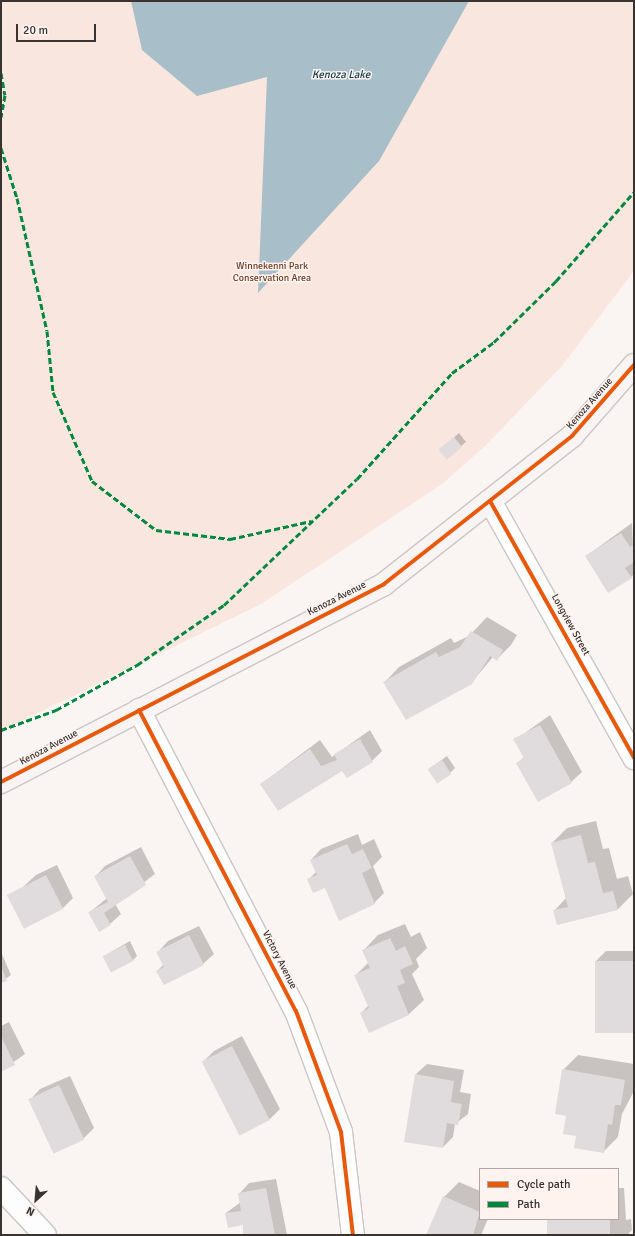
<!DOCTYPE html>
<html>
<head>
<meta charset="utf-8">
<style>
	body { margin:0 }
	#map { position:relative; width:635px; height:1236px; overflow:hidden; background:#faf4f2; font-family:Signika,sans-serif }
	div>[style] { position:absolute }
	[style*='--x'] { left:calc(var(--x)*1px); top:calc(var(--y)*1px); width:calc(var(--w)*1px); rotate:calc(var(--a)*1deg) }
	.green>* { inset:0; background:#f9e7df }
	.water>* { inset:0; background:#a8bec9 }
	.shadow>* { inset:0; background:#0003 }
	.building>* { inset:0; background:#e0dbdc; transform-origin:0 0 }
	.roads { filter:drop-shadow(1px 0 #cbc6c4) drop-shadow(-1px 0 #cbc6c4) drop-shadow(0 1px #cbc6c4) drop-shadow(0 -1px #cbc6c4) }
	.minor>* { height:22px; margin:-11px; padding:0 11px; transform-origin:11px; border-radius:11px; background:#fefdfd }
	.major>* { height:22px; margin:-11px; padding:0 11px; transform-origin:11px; border-radius:11px; background:#f9f4f4 }
	.quiet>* { height:3px; margin-top:-1.5px; transform-origin:0; background:repeating-linear-gradient(90deg,#00873e 0 6px,transparent 0 9px) }
	.cycleway>* { height:4px; margin:-2px; padding:0 2px; transform-origin:2px; border-radius:2px; background:#e8590c }
	span { translate:-50% -50%; white-space:nowrap; text-align:center; line-height:1.15; -webkit-text-stroke:3px #fef3ee; paint-order:stroke }
	.park-label { font-size:10px; color:#70402b }
	.street-label { font-size:10px; color:#393432 }
	.water-label { font-size:11px; color:#0f3e51; font-style:italic }
	.frame { position:absolute; inset:0; border:2px solid #393432; pointer-events:none }
	.legend { position:absolute; left:479px; top:1168px; width:140px; height:52px; box-sizing:border-box; background:#fef3ee; border:1px solid #afa7a3; margin:0; padding:5px 7px; list-style:none; font-size:12px; color:#393432 }
	.legend li { display:flex; align-items:center; gap:8px; height:20px }
	.legend b { width:20px; border:1px solid #afa7a3 }
	.north { position:absolute; left:16px; top:1180px; width:40px; height:40px; -webkit-text-stroke:3px #fef3ee; paint-order:stroke; rotate:206deg; font-size:11px; font-weight:700; line-height:16px; text-align:center; color:#393432 }
	.north::after { content:''; display:block; margin:auto; width:14px; height:18px; background:#393432; clip-path:polygon(50% 0,100% 100%,50% 72%,0 100%) }
	.scale { position:absolute; left:16px; top:24px; width:80px; height:18px; box-sizing:border-box; border:2px solid #393432; border-top:0; padding-left:5px; font-size:12px; line-height:14px; white-space:nowrap; color:#393432; -webkit-text-stroke:3px #fef3ee; paint-order:stroke }
</style>
</head>
<body>
<div id="map">
	<div class="green">
		<i style="clip-path:polygon(1px 1px,634px 1px,634px 271px,561px 367px,484px 447px,442px 484px,261px 604px,1px 731px)"></i>
	</div>
	<div class="water">
		<i style="clip-path:polygon(131px 1px,469px 1px,379px 161px,258px 293px,267px 77px,197px 96px,142px 50px)"></i>
	</div>
	<div class="shadow">
		<i style="clip-path:polygon(459px 433px,466px 442px,461px 446px,445px 445px)"></i>
		<i style="clip-path:polygon(632px 523px,634px 574px,631px 577px,586px 556px)"></i>
		<i style="clip-path:polygon(487px 617px,517px 635px,511px 645px,497px 659px,493px 657px,471px 683px,385px 682px,399px 667px,451px 638px,454px 643px,469px 636px)"></i>
		<i style="clip-path:polygon(550px 715px,582px 772px,571px 782px,518px 763px,524px 757px,515px 740px)"></i>
		<i style="clip-path:polygon(370px 730px,382px 751px,372px 761px,261px 784px,320px 740px,332px 757px)"></i>
		<i style="clip-path:polygon(447px 756px,455px 768px,450px 773px,429px 769px)"></i>
		<i style="clip-path:polygon(596px 821px,603px 849px,609px 848px,617px 879px,628px 876px,633px 894px,618px 909px,557px 924px,554px 911px,566px 898px,552px 843px,567px 828px)"></i>
		<i style="clip-path:polygon(358px 834px,362px 845px,374px 839px,382px 857px,373px 866px,384px 893px,374px 903px,309px 879px,316px 872px,311px 860px,321px 849px)"></i>
		<i style="clip-path:polygon(141px 847px,155px 874px,115px 904px,121px 914px,110px 924px,89px 913px,107px 898px,95px 877px,105px 866px)"></i>
		<i style="clip-path:polygon(57px 865px,73px 898px,63px 908px,25px 927px,10px 899px,36px 875px)"></i>
		<i style="clip-path:polygon(405px 924px,411px 937px,420px 932px,427px 948px,416px 959px,419px 967px,412px 974px,424px 1000px,409px 1014px,369px 1032px,361px 1013px,369px 1005px,356px 975px,369px 962px,364px 950px,378px 935px)"></i>
		<i style="clip-path:polygon(199px 926px,214px 954px,203px 964px,157px 971px,164px 964px,158px 952px,168px 941px)"></i>
		<i style="clip-path:polygon(130px 941px,137px 956px,132px 961px,104px 956px)"></i>
		<i style="clip-path:polygon(606px 951px,634px 951px,634px 1031px,596px 961px)"></i>
		<i style="clip-path:polygon(1px 952px,11px 975px,1px 982px)"></i>
		<i style="clip-path:polygon(9px 1022px,25px 1054px,1px 1071px,1px 1026px)"></i>
		<i style="clip-path:polygon(242px 1036px,280px 1109px,270px 1119px,242px 1134px,204px 1061px,214px 1051px)"></i>
		<i style="clip-path:polygon(578px 1055px,634px 1064px,634px 1091px,622px 1114px,618px 1137px,603px 1152px,577px 1135px,567px 1115px,563px 1070px)"></i>
		<i style="clip-path:polygon(427px 1064px,464px 1070px,460px 1092px,471px 1094px,468px 1114px,455px 1124px,453px 1137px,443px 1147px,416px 1074px)"></i>
		<i style="clip-path:polygon(70px 1076px,94px 1128px,84px 1138px,54px 1152px,30px 1100px,40px 1089px)"></i>
		<i style="clip-path:polygon(276px 1179px,287px 1235px,244px 1235px,243px 1224px,226px 1213px,241px 1202px,239px 1194px,249px 1183px)"></i>
		<i style="clip-path:polygon(459px 1182px,480px 1191px,480px 1219px,488px 1219px,481px 1235px,427px 1235px,444px 1197px)"></i>
		<i style="clip-path:polygon(618px 1188px,624px 1188px,626px 1220px,631px 1219px,632px 1230px,627px 1235px,548px 1235px,548px 1219px,618px 1219px)"></i>
	</div>
	<div class="building">
		<i style="left:454px;top:437px;width:13px;height:20px;rotate:51deg"></i>
		<i style="clip-path:polygon(621px 533px,630px 547px,634px 545px,634px 562px,625px 568px,632px 578px,608px 593px,585px 556px)"></i>
		<i style="clip-path:polygon(471px 631px,503px 650px,497px 661px,490px 656px,472px 684px,406px 720px,383px 682px,436px 652px,439px 657px,460px 647px)"></i>
		<i style="clip-path:polygon(540px 725px,572px 783px,538px 802px,516px 763px,524px 758px,513px 739px)"></i>
		<i style="clip-path:polygon(360px 739px,373px 762px,347px 778px,342px 771px,278px 811px,260px 784px,310px 749px,321px 766px,337px 760px,334px 754px)"></i>
		<i style="left:442px;top:760px;width:17px;height:17px;rotate:57deg"></i>
		<i style="clip-path:polygon(581px 835px,588px 863px,595px 862px,603px 893px,613px 891px,618px 910px,557px 925px,553px 910px,568px 907px,551px 843px)"></i>
		<i style="clip-path:polygon(347px 844px,352px 854px,363px 849px,372px 868px,362px 873px,375px 904px,339px 921px,325px 888px,313px 893px,307px 879px,317px 875px,310px 860px)"></i>
		<i style="clip-path:polygon(130px 856px,146px 885px,104px 913px,111px 925px,99px 932px,88px 912px,108px 902px,94px 876px)"></i>
		<i style="left:46px;top:875px;width:38px;height:44px;rotate:63deg"></i>
		<i style="clip-path:polygon(189px 935px,204px 965px,164px 985px,156px 971px,164px 967px,156px 952px)"></i>
		<i style="clip-path:polygon(390px 938px,396px 951px,405px 946px,413px 964px,400px 970px,405px 983px,397px 986px,409px 1015px,369px 1033px,360px 1013px,369px 1008px,354px 975px,370px 968px,362px 950px)"></i>
		<i style="left:125px;top:945px;width:18px;height:25px;rotate:63deg"></i>
		<i style="left:595px;top:961px;width:38px;height:72px"></i>
		<i style="clip-path:polygon(1px 966px,7px 981px,1px 983px)"></i>
		<i style="clip-path:polygon(1px 1036px,15px 1065px,1px 1072px)"></i>
		<i style="left:232px;top:1046px;width:83px;height:34px;rotate:63deg"></i>
		<i style="clip-path:polygon(562px 1069px,625px 1080px,621px 1105px,615px 1105px,612px 1125px,608px 1124px,604px 1153px,574px 1148px,576px 1136px,563px 1134px,566px 1116px,555px 1114px)"></i>
		<i style="clip-path:polygon(415px 1074px,454px 1081px,451px 1102px,462px 1104px,458px 1125px,447px 1123px,443px 1148px,404px 1142px)"></i>
		<i style="left:59px;top:1085px;width:60px;height:34px;rotate:65deg"></i>
		<i style="clip-path:polygon(266px 1188px,275px 1235px,243px 1235px,243px 1225px,228px 1228px,225px 1213px,241px 1211px,238px 1193px)"></i>
		<i style="clip-path:polygon(443px 1196px,480px 1212px,473px 1235px,426px 1235px)"></i>
		<i style="left:547px;top:1219px;width:63px;height:16px"></i>
	</div>
	<div class="roads">
		<div class="minor">
			<i style="--x:490;--y:501;--w:295;--a:60.7"></i>
			<i style="--x:139;--y:710;--w:339;--a:62.5"></i>
			<i style="--x:296;--y:1011;--w:129;--a:69.6"></i>
			<i style="--x:341;--y:1132;--w:104;--a:83.4"></i>
			<i style="--x:1;--y:1188;--w:64;--a:46.9"></i>
		</div>
		<div class="major">
			<i style="--x:1;--y:782;--w:431;--a:-27.3"></i>
			<i style="--x:384;--y:584;--w:239;--a:-38.2"></i>
			<i style="--x:572;--y:436;--w:94;--a:-48.9"></i>
		</div>
	</div>
	<div class="quiet">
		<i style="--x:1;--y:73;--w:22;--a:80"></i>
		<i style="--x:5;--y:95;--w:22;--a:100"></i>
		<i style="--x:1;--y:148;--w:52;--a:72.3"></i>
		<i style="--x:17;--y:198;--w:136;--a:77.3"></i>
		<i style="--x:47;--y:331;--w:61;--a:84.4"></i>
		<i style="--x:53;--y:392;--w:97;--a:66.3"></i>
		<i style="--x:92;--y:481;--w:81;--a:37.4"></i>
		<i style="--x:156;--y:530;--w:75;--a:6.9"></i>
		<i style="--x:230;--y:539;--w:83;--a:-12.5"></i>
		<i style="--x:1;--y:730;--w:59;--a:-20"></i>
		<i style="--x:56;--y:710;--w:93;--a:-29.1"></i>
		<i style="--x:137;--y:665;--w:106;--a:-34.6"></i>
		<i style="--x:224;--y:605;--w:183;--a:-43.5"></i>
		<i style="--x:357;--y:479;--w:142;--a:-48.1"></i>
		<i style="--x:452;--y:373;--w:52;--a:-36.4"></i>
		<i style="--x:494;--y:342;--w:87;--a:-44.5"></i>
		<i style="--x:556;--y:281;--w:118;--a:-48.8"></i>
	</div>
	<div class="cycleway">
		<i style="--x:490;--y:501;--w:295;--a:60.7"></i>
		<i style="--x:139;--y:710;--w:339;--a:62.5"></i>
		<i style="--x:296;--y:1011;--w:129;--a:69.6"></i>
		<i style="--x:341;--y:1132;--w:104;--a:83.4"></i>
		<i style="--x:1;--y:782;--w:431;--a:-27.3"></i>
		<i style="--x:384;--y:584;--w:239;--a:-38.2"></i>
		<i style="--x:572;--y:436;--w:94;--a:-48.9"></i>
	</div>
	<div class="park-label">
		<span style="left:272px;top:272px">Winnekenni Park<br>Conservation Area</span>
	</div>
	<div class="street-label">
		<span style="left:590px;top:404px;rotate:-49deg">Kenoza Avenue</span>
		<span style="left:337px;top:599px;rotate:-27deg">Kenoza Avenue</span>
		<span style="left:570px;top:625px;rotate:61deg">Longview Street</span>
		<span style="left:49px;top:748px;rotate:-28deg">Kenoza Avenue</span>
		<span style="left:279px;top:960px;rotate:63deg">Victory Avenue</span>
	</div>
	<div class="water-label">
		<span style="left:341px;top:75px">Kenoza Lake</span>
	</div>
	<div class="frame"></div>
	<ul class="legend">
	<li><b style="height:5px;background:#e8590c"></b>Cycle path</li>
	<li><b style="height:5px;background:#00873e"></b>Path</li>
	</ul>
	<div class="north">N</div>
	<div class="scale">20 m</div>
</div>
</body>
</html>
